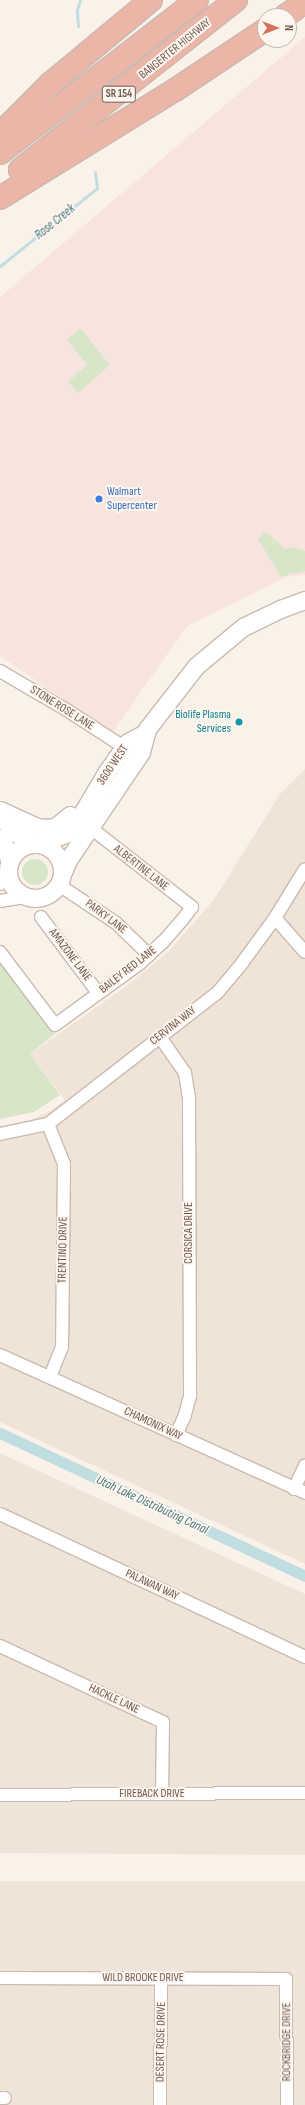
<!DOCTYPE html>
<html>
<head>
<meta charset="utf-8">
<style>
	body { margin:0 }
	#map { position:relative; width:305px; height:2105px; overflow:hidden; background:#faf2e9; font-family:"Sofia Sans Condensed",sans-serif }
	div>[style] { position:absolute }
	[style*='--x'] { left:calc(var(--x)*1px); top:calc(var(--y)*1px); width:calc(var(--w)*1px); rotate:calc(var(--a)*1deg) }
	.residential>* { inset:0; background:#f0e4d8; transform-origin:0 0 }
	.commercial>* { inset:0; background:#f8e4de }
	.green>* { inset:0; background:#d7e6c9 }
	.round { border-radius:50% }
	.stream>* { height:3px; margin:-1.5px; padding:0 1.5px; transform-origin:1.5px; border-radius:1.5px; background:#c0dee1 }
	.canal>* { height:11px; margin:-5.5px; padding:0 5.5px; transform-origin:5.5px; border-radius:5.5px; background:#c0dee1 }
	.roads { filter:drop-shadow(1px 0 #cabab0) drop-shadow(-1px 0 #cabab0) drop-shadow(0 1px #cabab0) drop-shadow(0 -1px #cabab0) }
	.street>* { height:12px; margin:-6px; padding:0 6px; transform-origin:6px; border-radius:6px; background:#fff }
	.secondary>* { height:17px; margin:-8.5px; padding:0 8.5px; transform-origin:8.5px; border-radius:8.5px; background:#fff }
	.secondary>.ring { margin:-8.5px; padding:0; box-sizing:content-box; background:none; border:17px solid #fff; border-radius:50% }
	.highway>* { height:22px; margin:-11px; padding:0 11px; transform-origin:11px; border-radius:11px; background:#ebb5a8 }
	.dots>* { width:11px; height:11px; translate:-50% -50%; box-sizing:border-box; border:2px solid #fdf6ef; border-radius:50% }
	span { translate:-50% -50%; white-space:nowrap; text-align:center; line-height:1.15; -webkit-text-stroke:4px #fdf6ef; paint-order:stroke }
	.shield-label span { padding:1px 3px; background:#fdf6ef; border:1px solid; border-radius:3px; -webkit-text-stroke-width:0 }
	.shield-label { font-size:11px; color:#715950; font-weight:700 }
	.street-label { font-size:12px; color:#715950 }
	.shop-label { font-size:12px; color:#366cbe }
	.left { translate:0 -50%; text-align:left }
	.culture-label { font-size:12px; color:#0d838f }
	.right { translate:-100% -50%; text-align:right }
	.water-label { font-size:13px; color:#49767b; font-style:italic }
	.north { position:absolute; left:257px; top:8px; width:40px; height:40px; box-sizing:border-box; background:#fdf6ef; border:1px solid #c5b7af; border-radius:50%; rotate:90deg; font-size:11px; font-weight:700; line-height:16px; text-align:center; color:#715950 }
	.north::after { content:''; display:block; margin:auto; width:14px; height:18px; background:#d3705e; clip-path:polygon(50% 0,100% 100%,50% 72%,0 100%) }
</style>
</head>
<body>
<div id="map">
	<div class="residential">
		<i style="clip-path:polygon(305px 769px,305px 1564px,0 1422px,0 1126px,31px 1120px,51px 1110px,65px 1100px,30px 1054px,125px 987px,167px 953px,213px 901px,280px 794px)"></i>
		<i style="clip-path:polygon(0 1453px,305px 1594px,305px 1855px,0 1853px)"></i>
		<i style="left:0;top:1881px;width:305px;height:224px"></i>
	</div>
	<div class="commercial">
		<i style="clip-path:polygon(305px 37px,305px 575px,286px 577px,187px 626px,112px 733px,0 656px,0 297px)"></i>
	</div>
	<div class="green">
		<i style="clip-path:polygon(80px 328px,110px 365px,78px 393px,68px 382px,87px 365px,67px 340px)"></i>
		<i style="clip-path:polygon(265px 532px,268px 533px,273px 538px,274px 551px,274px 539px,285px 549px,292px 547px,305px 551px,305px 571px,291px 574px,290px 571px,290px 574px,281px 577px,258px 539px)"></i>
		<i class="round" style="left:22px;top:859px;width:26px;height:26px"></i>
		<i style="clip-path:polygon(0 962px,57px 1032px,30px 1054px,60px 1095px,34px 1112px,0 1119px)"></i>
	</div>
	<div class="stream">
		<i style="--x:78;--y:26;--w:16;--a:-94"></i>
		<i style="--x:77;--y:10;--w:10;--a:-73"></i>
		<i style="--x:0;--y:266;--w:124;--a:-38.8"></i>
		<i style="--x:97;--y:188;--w:16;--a:-97"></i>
	</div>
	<div class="canal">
		<i style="--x:0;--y:1433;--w:337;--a:25.1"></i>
	</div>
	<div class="roads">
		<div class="street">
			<i style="--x:0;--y:671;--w:75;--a:30.3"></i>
			<i style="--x:65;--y:709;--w:70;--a:32.8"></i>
			<i style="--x:0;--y:884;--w:16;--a:-60"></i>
			<i style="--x:59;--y:885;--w:69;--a:33.7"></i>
			<i style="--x:116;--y:923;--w:46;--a:44.1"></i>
			<i style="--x:0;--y:901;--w:26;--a:-9"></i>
			<i style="--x:41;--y:917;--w:95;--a:53.1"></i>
			<i style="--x:275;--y:918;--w:45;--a:48.6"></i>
			<i style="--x:0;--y:952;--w:91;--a:53"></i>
			<i style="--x:55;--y:1025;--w:104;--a:-36"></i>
			<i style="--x:139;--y:964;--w:33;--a:-43"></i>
			<i style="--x:163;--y:942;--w:30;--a:-49"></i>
			<i style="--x:183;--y:919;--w:15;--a:-53"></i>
			<i style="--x:192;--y:907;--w:128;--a:-142"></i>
			<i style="--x:160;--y:1037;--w:44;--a:55.2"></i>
			<i style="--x:185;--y:1073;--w:24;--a:81"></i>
			<i style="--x:189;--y:1097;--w:299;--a:89.8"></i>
			<i style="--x:190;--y:1396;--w:20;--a:105"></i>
			<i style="--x:185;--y:1415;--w:22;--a:114"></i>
			<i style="--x:48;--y:1124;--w:43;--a:68.2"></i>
			<i style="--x:64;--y:1164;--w:183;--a:90.6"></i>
			<i style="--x:62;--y:1347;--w:32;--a:112"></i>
			<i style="--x:0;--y:1134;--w:49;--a:-11.8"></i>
			<i style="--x:48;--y:1124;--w:215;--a:-37.8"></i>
			<i style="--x:218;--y:992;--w:38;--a:-50"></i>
			<i style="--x:242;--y:963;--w:56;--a:-53.7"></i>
			<i style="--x:275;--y:918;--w:57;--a:-58.5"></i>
			<i style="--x:0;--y:1355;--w:335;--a:24.3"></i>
			<i style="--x:294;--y:1489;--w:26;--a:-65"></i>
			<i style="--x:0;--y:1514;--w:337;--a:25.1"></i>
			<i style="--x:0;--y:1646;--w:180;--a:25"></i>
			<i style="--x:163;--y:1722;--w:72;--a:90.8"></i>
			<i style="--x:0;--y:1795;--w:305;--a:-0.4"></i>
			<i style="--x:0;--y:1978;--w:286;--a:0.2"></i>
			<i style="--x:286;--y:1979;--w:126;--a:89.5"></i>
			<i style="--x:0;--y:2098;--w:5;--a:0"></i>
			<i style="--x:160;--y:2105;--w:127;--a:-89.5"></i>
		</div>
		<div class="secondary">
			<i style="--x:0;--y:810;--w:41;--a:24.7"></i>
			<i style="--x:37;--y:827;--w:10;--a:6"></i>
			<i style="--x:47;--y:828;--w:8;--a:-7"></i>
			<i style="--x:55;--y:827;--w:19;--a:-39"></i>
			<i style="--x:0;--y:815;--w:21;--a:51"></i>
			<i style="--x:13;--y:831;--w:24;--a:33"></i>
			<i style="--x:0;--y:838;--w:7;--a:56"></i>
			<i style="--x:4;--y:844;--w:19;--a:72"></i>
			<i class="ring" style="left:8px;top:844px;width:37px;height:37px"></i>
			<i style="--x:38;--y:844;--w:29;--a:-20"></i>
			<i style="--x:65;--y:834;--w:13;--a:-42"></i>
			<i style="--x:75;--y:825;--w:61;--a:-59.2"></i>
			<i style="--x:106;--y:773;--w:38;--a:-55"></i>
			<i style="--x:128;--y:742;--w:19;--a:-28"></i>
			<i style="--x:63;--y:872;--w:13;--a:-67"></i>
			<i style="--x:68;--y:860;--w:130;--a:-55.9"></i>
			<i style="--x:141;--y:752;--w:24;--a:-75"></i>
			<i style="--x:147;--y:729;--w:80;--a:-52.1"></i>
			<i style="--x:196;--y:666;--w:61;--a:-39.7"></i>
			<i style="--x:243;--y:627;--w:41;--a:-25.9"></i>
			<i style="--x:280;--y:609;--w:27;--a:-20"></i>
		</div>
		<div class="highway">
			<i style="--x:285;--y:16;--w:24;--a:-35"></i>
			<i style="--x:0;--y:134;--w:71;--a:-45"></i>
			<i style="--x:50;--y:84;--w:131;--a:-39.7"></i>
			<i style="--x:0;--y:153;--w:249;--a:-37.8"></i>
			<i style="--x:20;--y:170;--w:275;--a:-38.2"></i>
			<i style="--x:0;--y:198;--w:206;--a:-31.7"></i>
			<i style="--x:175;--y:90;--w:108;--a:-33.7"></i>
		</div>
	</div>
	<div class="dots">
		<i style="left:99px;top:499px;background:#3f7fe0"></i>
		<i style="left:239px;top:722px;background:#0f9aa8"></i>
	</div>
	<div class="shield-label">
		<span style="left:119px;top:94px">SR 154</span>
	</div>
	<div class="street-label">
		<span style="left:175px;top:49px;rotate:-39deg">BANGERTER HIGHWAY</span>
		<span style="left:62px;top:708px;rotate:32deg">STONE ROSE LANE</span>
		<span style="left:113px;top:765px;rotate:-56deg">3600 WEST</span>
		<span style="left:141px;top:868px;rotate:38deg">ALBERTINE LANE</span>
		<span style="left:106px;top:917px;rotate:37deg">PARKY LANE</span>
		<span style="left:70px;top:955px;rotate:53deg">AMAZONE LANE</span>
		<span style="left:128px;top:970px;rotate:-38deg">BAILEY RED LANE</span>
		<span style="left:173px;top:1026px;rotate:-38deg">CERVINA WAY</span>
		<span style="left:189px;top:1233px;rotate:-90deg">CORSICA DRIVE</span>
		<span style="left:63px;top:1250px;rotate:-89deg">TRENTINO DRIVE</span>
		<span style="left:153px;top:1424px;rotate:25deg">CHAMONIX WAY</span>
		<span style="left:152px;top:1585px;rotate:25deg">PALAWAN WAY</span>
		<span style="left:114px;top:1699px;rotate:25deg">HACKLE LANE</span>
		<span style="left:152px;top:1794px">FIREBACK DRIVE</span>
		<span style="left:143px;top:1978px">WILD BROOKE DRIVE</span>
		<span style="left:161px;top:2042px;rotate:-89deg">DESERT ROSE DRIVE</span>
		<span style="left:287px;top:2042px;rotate:-90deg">ROCKBRIDGE DRIVE</span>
	</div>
	<div class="shop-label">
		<span class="left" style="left:107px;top:499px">Walmart<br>Supercenter</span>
	</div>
	<div class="culture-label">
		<span class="right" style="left:231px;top:722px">Biolife Plasma<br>Services</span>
	</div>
	<div class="water-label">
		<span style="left:55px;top:222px;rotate:-39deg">Rose Creek</span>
		<span style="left:152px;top:1505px;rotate:25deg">Utah Lake Distributing Canal</span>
	</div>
	<div class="north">N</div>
</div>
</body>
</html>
